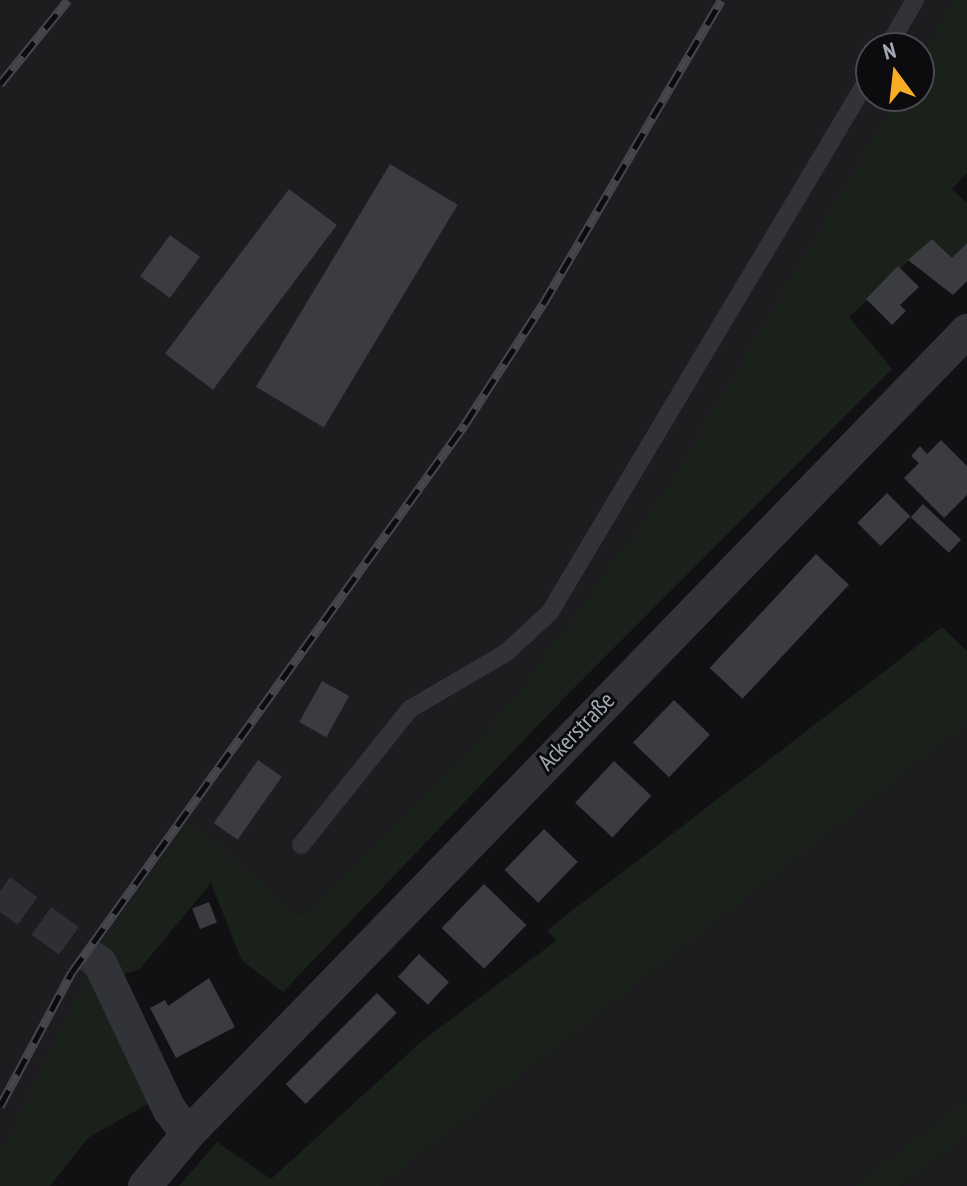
<!DOCTYPE html>
<html>
<head>
<meta charset="utf-8">
<style>
	body { margin:0 }
	#map { position:relative; width:967px; height:1186px; overflow:hidden; background:#111113; font-family:"PT Sans Narrow",sans-serif }
	div>[style] { position:absolute }
	[style*='--x'] { left:calc(var(--x)*1px); top:calc(var(--y)*1px); width:calc(var(--w)*1px); rotate:calc(var(--a)*1deg) }
	.built>* { inset:0; background:#1d1d20 }
	.green>* { inset:0; background:#19211a }
	.building>* { inset:0; background:#3b3c40; transform-origin:0 0 }
	.street-tunnel>* { height:34px; margin-top:-17px; transform-origin:0; background:repeating-linear-gradient(90deg,#2e2f33 0 34px,transparent 0 51px) }
	.lane>* { height:18px; margin:-9px; padding:0 9px; transform-origin:9px; border-radius:9px; background:#323338 }
	.street>* { height:34px; margin:-17px; padding:0 17px; transform-origin:17px; border-radius:17px; background:#323338 }
	.rail>* { height:9px; margin-top:-4.5px; transform-origin:0; background:repeating-linear-gradient(90deg,#0c0c0e 0 18px,#45474d 0 36px); box-sizing:border-box; border-block:2px solid #45474d }
	span { translate:-50% -50%; white-space:nowrap; text-align:center; line-height:1.15; -webkit-text-stroke:6px #0c0c0e; paint-order:stroke }
	.street-label { font-size:24px; color:#a2a8b4 }
	.north { position:absolute; left:855px; top:32px; width:80px; height:80px; box-sizing:border-box; background:#0c0c0e; border:2px solid #484a50; border-radius:50%; rotate:345deg; font-size:22px; font-weight:700; line-height:32px; text-align:center; color:#a2a8b4 }
	.north::after { content:''; display:block; margin:auto; width:28px; height:36px; background:#f7ae24; clip-path:polygon(50% 0,100% 100%,50% 72%,0 100%) }
</style>
</head>
<body>
<div id="map">
	<div class="built">
		<i style="clip-path:polygon(0 0,953px 0,919px 60px,919px 48px,871px 48px,871px 96px,899px 96px,770px 323px,674px 478px,521px 688px,460px 762px,301px 916px,189px 824px,104px 944px,0 1156px)"></i>
		<i style="clip-path:polygon(967px 724px,967px 1098px,855px 1186px,380px 1186px)"></i>
		<i style="clip-path:polygon(967px 1136px,967px 1186px,900px 1186px)"></i>
	</div>
	<div class="green">
		<i style="clip-path:polygon(953px 0,967px 0,967px 173px,952px 189px,967px 203px,967px 243px,952px 258px,932px 239px,849px 317px,892px 369px,565px 697px,283px 992px,242px 961px,211px 883px,139px 970px,122px 974px,103px 944px,189px 823px,301px 916px,460px 762px,521px 688px,674px 478px,899px 96px,919px 96px,919px 60px)"></i>
		<i style="clip-path:polygon(942px 627px,967px 651px,967px 724px,380px 1186px,179px 1186px,217px 1142px,271px 1179px,422px 1041px,556px 941px,547px 930px)"></i>
		<i style="clip-path:polygon(88px 972px,151px 1102px,88px 1138px,50px 1186px,0 1186px,0 1156px)"></i>
		<i style="clip-path:polygon(967px 1098px,967px 1136px,900px 1186px,855px 1186px)"></i>
	</div>
	<div class="building">
		<i style="left:390px;top:164px;width:79px;height:260px;rotate:31deg"></i>
		<i style="left:289px;top:189px;width:60px;height:206px;rotate:37deg"></i>
		<i style="left:170px;top:235px;width:37px;height:51px;rotate:36deg"></i>
		<i style="clip-path:polygon(932px 239px,952px 258px,967px 243px,967px 281px,953px 295px,908px 260px)"></i>
		<i style="clip-path:polygon(898px 266px,919px 287px,900px 305px,906px 311px,892px 325px,866px 299px)"></i>
		<i style="clip-path:polygon(941px 440px,967px 466px,967px 495px,944px 518px,904px 478px,919px 463px,911px 456px,920px 446px,927px 454px)"></i>
		<i style="left:887px;top:493px;width:33px;height:42px;rotate:45deg"></i>
		<i style="left:923px;top:504px;width:52px;height:18px;rotate:43deg"></i>
		<i style="left:816px;top:554px;width:45px;height:156px;rotate:43deg"></i>
		<i style="left:322px;top:681px;width:31px;height:47px;rotate:29deg"></i>
		<i style="left:674px;top:700px;width:50px;height:59px;rotate:44deg"></i>
		<i style="left:258px;top:760px;width:29px;height:77px;rotate:35deg"></i>
		<i style="left:614px;top:761px;width:51px;height:57px;rotate:43deg"></i>
		<i style="left:544px;top:829px;width:47px;height:57px;rotate:44deg"></i>
		<i style="left:484px;top:884px;width:59px;height:61px;rotate:44deg"></i>
		<i style="left:209px;top:902px;width:22px;height:18px;rotate:69deg"></i>
		<i style="left:419px;top:954px;width:41px;height:31px;rotate:43deg"></i>
		<i style="clip-path:polygon(209px 978px,235px 1027px,176px 1058px,150px 1008px,165px 1000px,168px 1006px)"></i>
		<i style="left:377px;top:993px;width:28px;height:129px;rotate:45deg"></i>
	</div>
	<div class="street-tunnel">
		<i style="--x:0;--y:891;--w:123;--a:35.8"></i>
	</div>
	<div class="lane">
		<i style="--x:887;--y:48;--w:56;--a:-59.7"></i>
		<i style="--x:301;--y:845;--w:174;--a:-51.3"></i>
		<i style="--x:410;--y:709;--w:113;--a:-30.4"></i>
		<i style="--x:507;--y:652;--w:59;--a:-42.9"></i>
		<i style="--x:550;--y:612;--w:626;--a:-59.18"></i>
	</div>
	<div class="street">
		<i style="--x:100;--y:963;--w:161;--a:64.7"></i>
		<i style="--x:169;--y:1109;--w:31;--a:53"></i>
		<i style="--x:145;--y:1186;--w:67;--a:-50.4"></i>
		<i style="--x:188;--y:1134;--w:1119;--a:-45.87"></i>
	</div>
	<div class="rail">
		<i style="--x:0;--y:84;--w:108;--a:-51"></i>
		<i style="--x:0;--y:1106;--w:152;--a:-61.8"></i>
		<i style="--x:72;--y:972;--w:674;--a:-54.35"></i>
		<i style="--x:465;--y:424;--w:143;--a:-57"></i>
		<i style="--x:543;--y:304;--w:352;--a:-59.6"></i>
	</div>
	<div class="street-label">
		<span style="left:576px;top:731px;rotate:-46deg">Ackerstraße</span>
	</div>
	<div class="north">N</div>
</div>
</body>
</html>
